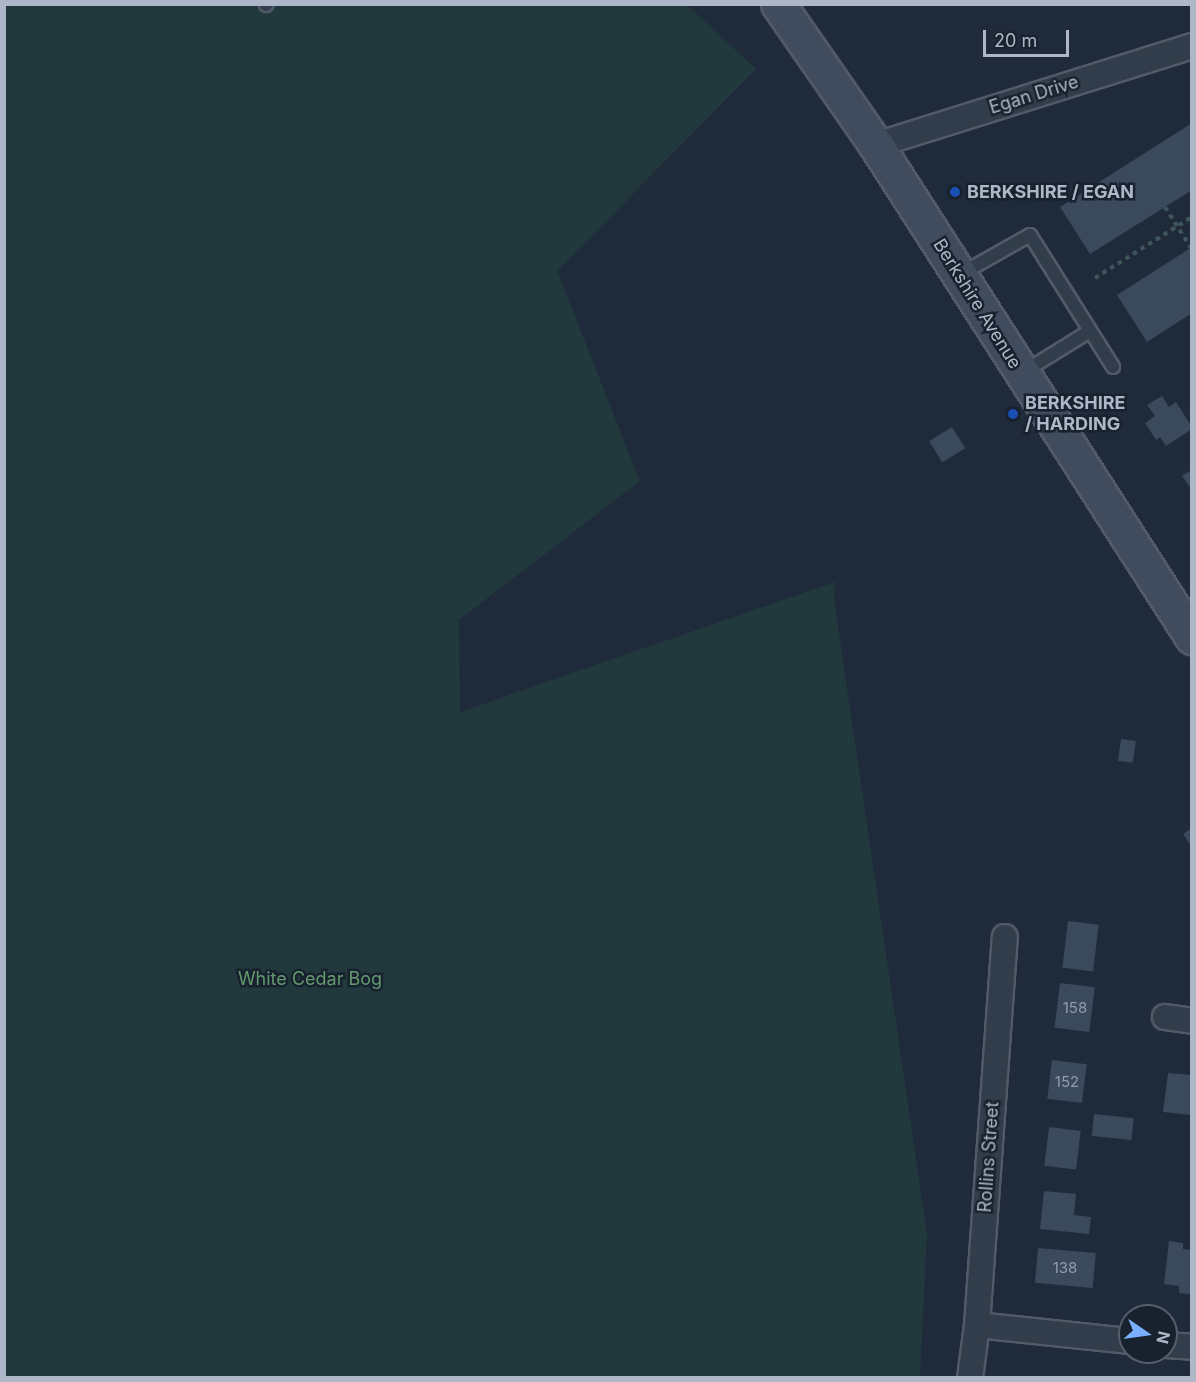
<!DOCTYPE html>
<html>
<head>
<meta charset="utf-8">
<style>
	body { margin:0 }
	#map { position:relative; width:1196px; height:1382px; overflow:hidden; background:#1f2b3b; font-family:Inter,sans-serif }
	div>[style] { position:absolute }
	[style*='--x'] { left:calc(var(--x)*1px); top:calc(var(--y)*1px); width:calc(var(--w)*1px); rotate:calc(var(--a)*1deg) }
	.green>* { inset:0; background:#21393c }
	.building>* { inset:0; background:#3a495b; transform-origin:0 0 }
	.path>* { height:4px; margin-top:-2px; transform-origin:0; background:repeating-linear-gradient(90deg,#3e5659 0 4.5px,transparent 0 9px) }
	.roads { filter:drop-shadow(2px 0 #505a68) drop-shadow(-2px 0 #505a68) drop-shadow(0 2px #505a68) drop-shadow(0 -2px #505a68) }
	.service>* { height:12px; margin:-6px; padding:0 6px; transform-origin:6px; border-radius:6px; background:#323d4b }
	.minor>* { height:24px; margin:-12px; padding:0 12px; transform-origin:12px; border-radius:12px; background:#323d4b }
	.secondary>* { height:33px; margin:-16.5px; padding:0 16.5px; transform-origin:16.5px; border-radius:16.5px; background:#404c5e }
	.dots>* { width:16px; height:16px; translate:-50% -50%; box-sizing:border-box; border:3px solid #18222f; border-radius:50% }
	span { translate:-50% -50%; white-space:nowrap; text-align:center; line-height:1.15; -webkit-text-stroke:5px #18222f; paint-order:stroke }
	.number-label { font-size:15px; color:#909cac }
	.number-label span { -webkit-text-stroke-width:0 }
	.street-label { font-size:18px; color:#adb7c7 }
	.poi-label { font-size:18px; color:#adb7c7; font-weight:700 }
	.left { translate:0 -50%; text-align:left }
	.park-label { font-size:18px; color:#629a6e }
	.frame { position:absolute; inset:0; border:6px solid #adb7c7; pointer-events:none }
	.north { position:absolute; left:1118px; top:1304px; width:60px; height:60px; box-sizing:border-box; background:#18222f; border:2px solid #545e6c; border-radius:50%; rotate:103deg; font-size:16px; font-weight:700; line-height:24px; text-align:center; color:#adb7c7 }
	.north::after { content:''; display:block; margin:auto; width:21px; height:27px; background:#7aafff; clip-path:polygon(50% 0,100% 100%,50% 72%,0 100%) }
	.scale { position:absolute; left:983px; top:30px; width:86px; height:27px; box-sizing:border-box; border:3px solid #adb7c7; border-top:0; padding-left:8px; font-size:18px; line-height:21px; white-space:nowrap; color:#adb7c7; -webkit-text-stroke:4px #18222f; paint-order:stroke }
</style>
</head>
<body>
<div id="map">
	<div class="green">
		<i style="clip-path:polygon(5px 5px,687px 5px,756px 69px,557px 271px,640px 481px,459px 620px,460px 712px,835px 582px,834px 599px,927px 1234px,920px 1377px,5px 1378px)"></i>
	</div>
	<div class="building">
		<i style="clip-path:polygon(1192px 123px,1192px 190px,1090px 254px,1060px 207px)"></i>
		<i style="clip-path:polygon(1192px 247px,1192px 313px,1147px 342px,1117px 295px)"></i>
		<i style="clip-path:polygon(1162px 396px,1169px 407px,1176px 402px,1192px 427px,1192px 429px,1166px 446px,1160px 437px,1156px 440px,1145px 423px,1155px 416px,1147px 405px)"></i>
		<i style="left:952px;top:427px;width:25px;height:27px;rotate:58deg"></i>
		<i style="clip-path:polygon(1192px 470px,1192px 490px,1182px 476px)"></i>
		<i style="left:1121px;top:739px;width:15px;height:22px;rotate:8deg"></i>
		<i style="clip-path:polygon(1192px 828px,1192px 847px,1183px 834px)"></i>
		<i style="left:1068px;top:921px;width:31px;height:47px;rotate:7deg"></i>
		<i style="left:1060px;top:983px;width:35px;height:45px;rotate:7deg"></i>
		<i style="left:1052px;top:1060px;width:35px;height:39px;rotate:7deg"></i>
		<i style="clip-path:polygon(1168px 1073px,1192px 1075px,1192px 1115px,1163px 1112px)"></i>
		<i style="left:1094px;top:1114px;width:40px;height:22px;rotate:6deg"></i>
		<i style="left:1049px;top:1127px;width:32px;height:39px;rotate:7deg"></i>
		<i style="clip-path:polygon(1044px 1191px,1076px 1194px,1074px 1215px,1091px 1217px,1089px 1234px,1040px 1229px)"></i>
		<i style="clip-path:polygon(1169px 1241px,1183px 1243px,1183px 1249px,1192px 1250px,1191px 1294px,1179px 1293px,1179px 1286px,1164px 1284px)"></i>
		<i style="left:1038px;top:1248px;width:58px;height:35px;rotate:5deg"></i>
	</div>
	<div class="path">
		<i style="--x:1165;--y:207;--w:49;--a:57.6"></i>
		<i style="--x:1095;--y:278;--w:115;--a:-32.2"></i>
	</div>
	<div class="roads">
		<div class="service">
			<i style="--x:266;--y:5;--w:1;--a:-45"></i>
			<i style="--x:961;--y:274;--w:79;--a:-29.5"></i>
			<i style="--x:1030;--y:235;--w:156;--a:57.8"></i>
			<i style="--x:1022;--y:373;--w:80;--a:-31.7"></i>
		</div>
		<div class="minor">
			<i style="--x:876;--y:145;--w:331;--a:-17.4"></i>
			<i style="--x:1165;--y:1017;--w:27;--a:8"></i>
			<i style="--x:977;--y:1325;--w:154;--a:6"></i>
			<i style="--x:1166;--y:1345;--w:26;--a:4"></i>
			<i style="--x:970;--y:1378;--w:53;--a:-82.5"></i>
			<i style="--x:977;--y:1325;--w:389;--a:-85.9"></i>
		</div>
		<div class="secondary">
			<i style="--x:778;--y:4;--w:172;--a:55.2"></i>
			<i style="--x:876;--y:145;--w:585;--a:57.29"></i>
		</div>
	</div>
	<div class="dots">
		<i style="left:955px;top:192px;background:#1a4fb4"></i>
		<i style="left:1013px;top:414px;background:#1a4fb4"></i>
	</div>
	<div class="number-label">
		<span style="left:1075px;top:1008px">158</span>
		<span style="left:1067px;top:1082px">152</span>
		<span style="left:1065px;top:1268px">138</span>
	</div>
	<div class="street-label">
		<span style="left:1034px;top:95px;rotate:-17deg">Egan Drive</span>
		<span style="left:977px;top:304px;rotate:58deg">Berkshire Avenue</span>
		<span style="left:989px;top:1157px;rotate:-86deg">Rollins Street</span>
	</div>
	<div class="poi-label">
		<span class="left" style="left:967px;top:192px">BERKSHIRE / EGAN</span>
		<span class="left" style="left:1025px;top:414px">BERKSHIRE<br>/ HARDING</span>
	</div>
	<div class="park-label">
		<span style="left:310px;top:979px">White Cedar Bog</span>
	</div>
	<div class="frame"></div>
	<div class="north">N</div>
	<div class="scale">20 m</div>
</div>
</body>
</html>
